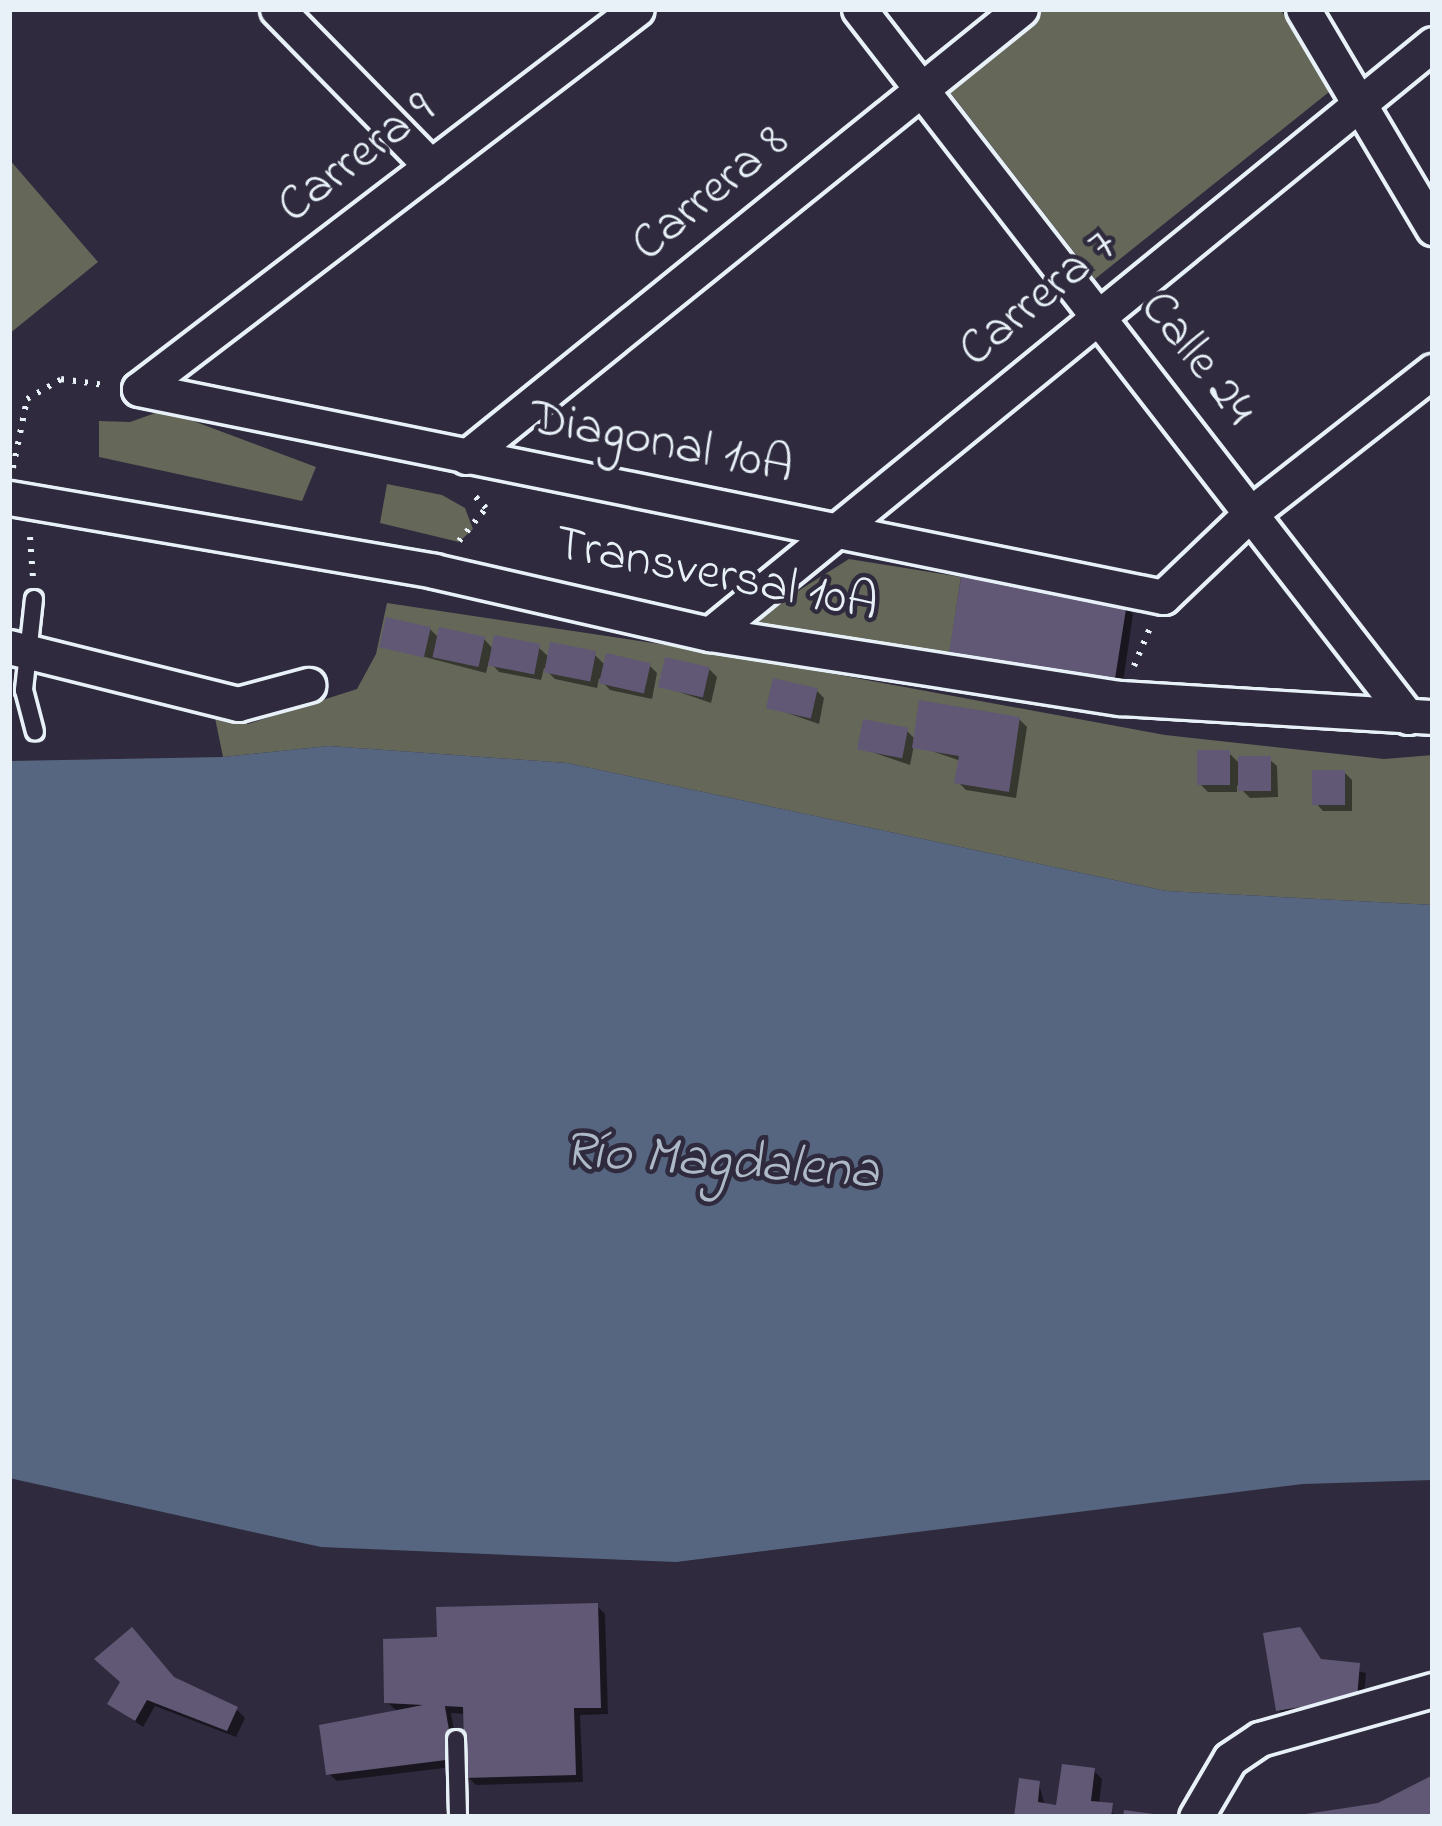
<!DOCTYPE html>
<html>
<head>
<meta charset="utf-8">
<style>
	body { margin:0 }
	#map { position:relative; width:1442px; height:1826px; overflow:hidden; background:#2f2a3d; font-family:"Indie Flower",sans-serif }
	div>[style] { position:absolute }
	[style*='--x'] { left:calc(var(--x)*1px); top:calc(var(--y)*1px); width:calc(var(--w)*1px); rotate:calc(var(--a)*1deg) }
	.green>* { inset:0; background:#656759 }
	.water>* { inset:0; background:#566680 }
	.shadow>* { inset:0; background:#0007 }
	.building>* { inset:0; background:#615875; transform-origin:0 0 }
	.path>* { height:6px; margin-top:-3px; transform-origin:0; background:repeating-linear-gradient(90deg,#e8f1f8 0 3px,transparent 0 12px) }
	.roads { filter:drop-shadow(3px 0 #e8f1f8) drop-shadow(-3px 0 #e8f1f8) drop-shadow(0 3px #e8f1f8) drop-shadow(0 -3px #e8f1f8) }
	.lane>* { height:16px; margin:-8px; padding:0 8px; transform-origin:8px; border-radius:8px; background:#2f2a3d }
	.street>* { height:33px; margin:-16.5px; padding:0 16.5px; transform-origin:16.5px; border-radius:16.5px; background:#2f2a3d }
	span { translate:-50% -50%; white-space:nowrap; text-align:center; line-height:1.15; -webkit-text-stroke:9px #2f2a3d; paint-order:stroke }
	.street-label { font-size:51px; color:#e8f1f8 }
	.water-label { font-size:54px; color:#aeb9c8; font-style:italic }
	.frame { position:absolute; inset:0; border:12px solid #e8f1f8; pointer-events:none }
</style>
</head>
<body>
<div id="map">
	<div class="green">
		<i style="clip-path:polygon(1043px 9px,1280px 9px,1334px 88px,1095px 279px,946px 87px)"></i>
		<i style="clip-path:polygon(9px 159px,98px 262px,9px 334px)"></i>
		<i style="clip-path:polygon(164px 410px,316px 467px,302px 501px,99px 457px,99px 421px,130px 422px)"></i>
		<i style="clip-path:polygon(387px 484px,442px 495px,465px 508px,473px 529px,459px 542px,380px 523px)"></i>
		<i style="clip-path:polygon(849px 559px,961px 577px,948px 664px,734px 631px)"></i>
		<i style="clip-path:polygon(387px 603px,720px 653px,1165px 735px,1384px 759px,1433px 755px,1433px 905px,1166px 891px,567px 763px,329px 746px,223px 757px,215px 718px,248px 724px,357px 689px,376px 654px)"></i>
	</div>
	<div class="water">
		<i style="clip-path:polygon(329px 746px,567px 763px,1166px 891px,1433px 905px,1433px 1480px,1303px 1484px,676px 1562px,321px 1547px,9px 1478px,9px 761px,223px 757px)"></i>
	</div>
	<div class="shadow">
		<i style="clip-path:polygon(1125px 606px,1133px 614px,1121px 696px,959px 671px)"></i>
		<i style="clip-path:polygon(430px 629px,440px 639px,484px 639px,494px 650px,538px 647px,550px 658px,594px 654px,606px 666px,649px 665px,657px 673px,652px 699px,610px 690px,599px 678px,597px 688px,555px 679px,544px 668px,541px 680px,499px 672px,489px 661px,486px 673px,383px 646px)"></i>
		<i style="clip-path:polygon(709px 669px,717px 677px,711px 703px,662px 686px)"></i>
		<i style="clip-path:polygon(816px 690px,824px 698px,819px 724px,770px 707px)"></i>
		<i style="clip-path:polygon(1019px 719px,1027px 727px,1016px 798px,966px 790px,958px 782px,961px 761px,914px 745px,910px 765px,860px 748px,907px 731px,916px 740px)"></i>
		<i style="clip-path:polygon(1229px 753px,1241px 765px,1269px 759px,1277px 766px,1278px 797px,1250px 798px,1237px 785px,1237px 792px,1208px 792px,1200px 784px)"></i>
		<i style="clip-path:polygon(1344px 772px,1352px 780px,1352px 811px,1323px 811px,1316px 803px)"></i>
		<i style="clip-path:polygon(597px 1606px,605px 1614px,608px 1714px,580px 1715px,583px 1782px,476px 1785px,468px 1777px,466px 1714px,451px 1713px,460px 1766px,337px 1781px,329px 1774px,399px 1713px,387px 1702px,440px 1640px)"></i>
		<i style="clip-path:polygon(1323px 1662px,1366px 1673px,1363px 1706px,1286px 1717px,1278px 1709px)"></i>
		<i style="clip-path:polygon(175px 1680px,237px 1710px,245px 1718px,236px 1737px,155px 1706px,143px 1727px,110px 1704px,124px 1682px)"></i>
		<i style="clip-path:polygon(1094px 1771px,1102px 1779px,1099px 1804px,1119px 1817px,1017px 1817px,1039px 1784px,1045px 1806px,1059px 1808px)"></i>
	</div>
	<div class="building">
		<i style="left:961px;top:577px;width:168px;height:88px;rotate:9deg"></i>
		<i style="left:386px;top:617px;width:46px;height:31px;rotate:13deg"></i>
		<i style="left:439px;top:627px;width:47px;height:31px;rotate:12deg"></i>
		<i style="left:494px;top:635px;width:47px;height:31px;rotate:11deg"></i>
		<i style="left:550px;top:642px;width:47px;height:31px;rotate:11deg"></i>
		<i style="left:606px;top:653px;width:46px;height:31px;rotate:13deg"></i>
		<i style="left:665px;top:657px;width:46px;height:31px;rotate:13deg"></i>
		<i style="left:773px;top:678px;width:46px;height:31px;rotate:13deg"></i>
		<i style="clip-path:polygon(919px 700px,1020px 717px,1009px 792px,954px 783px,959px 756px,912px 748px)"></i>
		<i style="left:863px;top:719px;width:46px;height:31px;rotate:11deg"></i>
		<i style="left:1197px;top:750px;width:33px;height:35px"></i>
		<i style="left:1238px;top:756px;width:33px;height:35px"></i>
		<i style="left:1312px;top:770px;width:33px;height:35px"></i>
		<i style="clip-path:polygon(598px 1603px,601px 1708px,574px 1708px,576px 1775px,465px 1778px,463px 1707px,384px 1703px,383px 1639px,437px 1637px,436px 1607px)"></i>
		<i style="clip-path:polygon(132px 1627px,174px 1677px,238px 1707px,227px 1731px,147px 1700px,135px 1721px,107px 1704px,120px 1682px,94px 1659px)"></i>
		<i style="clip-path:polygon(1300px 1627px,1321px 1659px,1360px 1663px,1357px 1698px,1276px 1711px,1263px 1633px)"></i>
		<i style="clip-path:polygon(444px 1701px,454px 1759px,326px 1775px,319px 1725px)"></i>
		<i style="clip-path:polygon(1062px 1764px,1095px 1768px,1091px 1801px,1113px 1803px,1111px 1817px,1014px 1817px,1019px 1778px,1040px 1781px,1038px 1802px,1056px 1805px)"></i>
		<i style="clip-path:polygon(1433px 1775px,1433px 1817px,1286px 1817px,1378px 1803px)"></i>
		<i style="clip-path:polygon(1124px 1810px,1154px 1814px,1154px 1817px,1123px 1817px)"></i>
	</div>
	<div class="path">
		<i style="--x:13;--y:468;--w:70;--a:-78.5"></i>
		<i style="--x:27;--y:399;--w:39;--a:-30"></i>
		<i style="--x:61;--y:379;--w:44;--a:7.8"></i>
		<i style="--x:30;--y:537;--w:41;--a:85.8"></i>
		<i style="--x:459;--y:541;--w:43;--a:-50.7"></i>
		<i style="--x:486;--y:508;--w:22;--a:-133"></i>
		<i style="--x:1134;--y:666;--w:41;--a:-67.2"></i>
	</div>
	<div class="roads">
		<div class="lane">
			<i style="--x:34;--y:599;--w:92;--a:96.3"></i>
			<i style="--x:24;--y:690;--w:43;--a:75.3"></i>
			<i style="--x:456;--y:1739;--w:78;--a:88.5"></i>
		</div>
		<div class="street">
			<i style="--x:277;--y:9;--w:220;--a:45.6"></i>
			<i style="--x:859;--y:9;--w:896;--a:52.21"></i>
			<i style="--x:1303;--y:9;--w:255;--a:59.3"></i>
			<i style="--x:139;--y:389;--w:1045;--a:11.48"></i>
			<i style="--x:1163;--y:597;--w:122;--a:-43.7"></i>
			<i style="--x:1251;--y:513;--w:231;--a:-38"></i>
			<i style="--x:139;--y:389;--w:626;--a:-37.35"></i>
			<i style="--x:466;--y:457;--w:713;--a:-38.91"></i>
			<i style="--x:9;--y:498;--w:431;--a:9.7"></i>
			<i style="--x:434;--y:571;--w:283;--a:12.9"></i>
			<i style="--x:710;--y:634;--w:416;--a:8.9"></i>
			<i style="--x:1121;--y:698;--w:313;--a:3.5"></i>
			<i style="--x:710;--y:634;--w:933;--a:-39.22"></i>
			<i style="--x:9;--y:647;--w:236;--a:14"></i>
			<i style="--x:238;--y:704;--w:73;--a:-15.2"></i>
			<i style="--x:1196;--y:1817;--w:67;--a:-59.6"></i>
			<i style="--x:1230;--y:1759;--w:36;--a:-34"></i>
			<i style="--x:1260;--y:1739;--w:180;--a:-15.8"></i>
		</div>
	</div>
	<div class="street-label">
		<span style="left:357px;top:159px;rotate:-37deg">Carrera 9</span>
		<span style="left:711px;top:194px;rotate:-39deg">Carrera 8</span>
		<span style="left:1039px;top:299px;rotate:-39deg">Carrera 7</span>
		<span style="left:1197px;top:359px;rotate:52deg">Calle 24</span>
		<span style="left:661px;top:444px;rotate:11deg">Diagonal 10A</span>
		<span style="left:716px;top:576px;rotate:11deg">Transversal 10A</span>
	</div>
	<div class="water-label">
		<span style="left:721px;top:1163px;rotate:4deg">Río Magdalena</span>
	</div>
	<div class="frame"></div>
</div>
</body>
</html>
